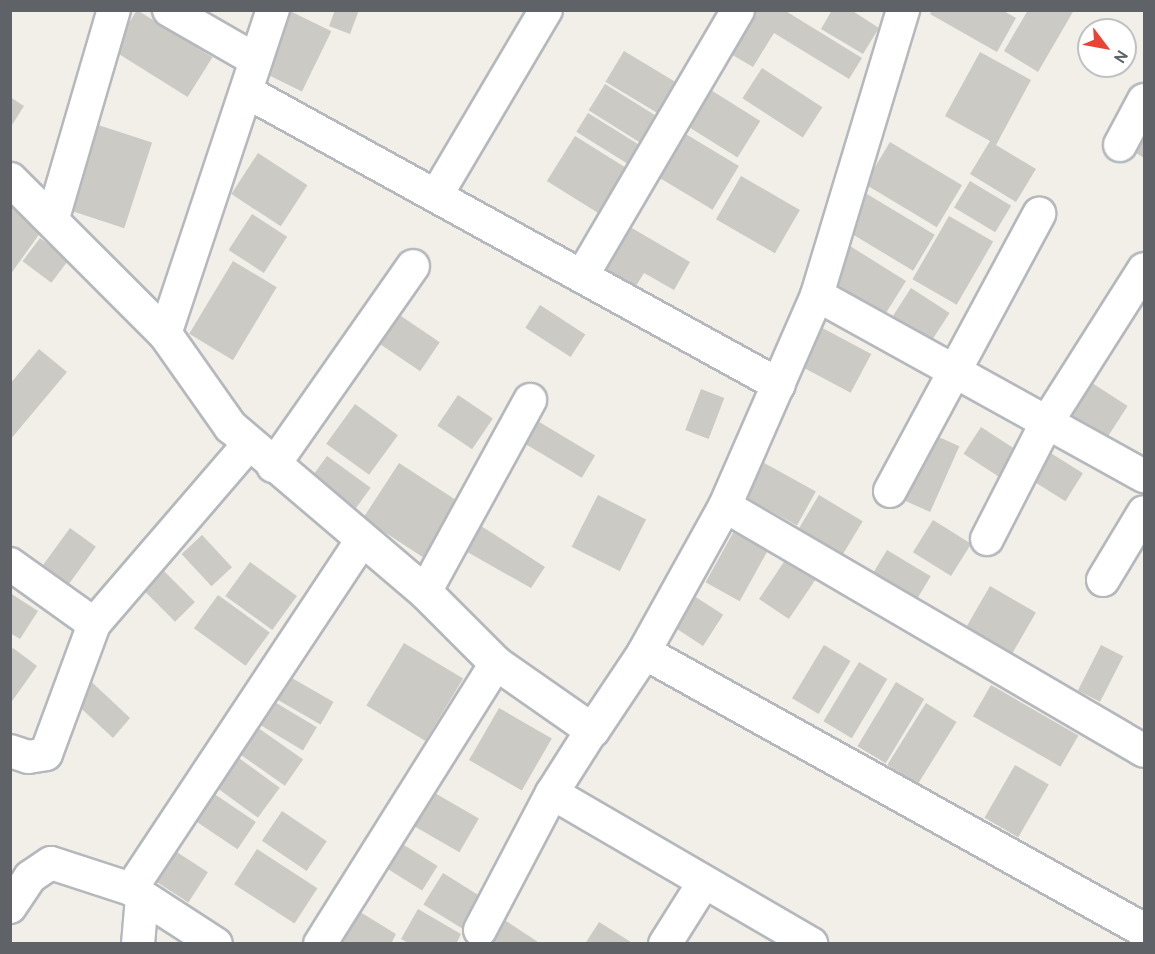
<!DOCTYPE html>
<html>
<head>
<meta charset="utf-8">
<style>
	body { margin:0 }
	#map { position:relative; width:1155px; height:954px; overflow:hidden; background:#f1efe8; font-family:Cabin,sans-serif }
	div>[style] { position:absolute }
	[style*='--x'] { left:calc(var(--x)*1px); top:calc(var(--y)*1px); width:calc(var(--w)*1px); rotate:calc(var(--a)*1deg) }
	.building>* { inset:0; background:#cccac5; transform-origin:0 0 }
	.roads { filter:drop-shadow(2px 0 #b5b8bc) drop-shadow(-2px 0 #b5b8bc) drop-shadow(0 2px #b5b8bc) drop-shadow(0 -2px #b5b8bc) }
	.minor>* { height:32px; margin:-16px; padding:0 16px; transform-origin:16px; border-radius:16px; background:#fff }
	.tertiary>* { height:33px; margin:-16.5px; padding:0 16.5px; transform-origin:16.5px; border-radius:16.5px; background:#fff }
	span { translate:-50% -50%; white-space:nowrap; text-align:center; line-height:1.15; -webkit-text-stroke:5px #fff; paint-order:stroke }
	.frame { position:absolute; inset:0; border:12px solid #5f6368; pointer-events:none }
	.north { position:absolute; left:1077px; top:18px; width:60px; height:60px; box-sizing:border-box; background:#fff; border:2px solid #bfc1c3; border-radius:50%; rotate:122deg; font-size:16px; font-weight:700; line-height:24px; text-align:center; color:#5f6368 }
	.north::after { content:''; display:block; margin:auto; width:21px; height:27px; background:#ea4335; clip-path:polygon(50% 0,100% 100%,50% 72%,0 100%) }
</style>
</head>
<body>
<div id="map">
	<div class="building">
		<i style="left:137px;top:10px;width:89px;height:47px;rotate:32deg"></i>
		<i style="clip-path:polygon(335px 10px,359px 10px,350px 34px,329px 26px)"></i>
		<i style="clip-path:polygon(755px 10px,784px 10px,862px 58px,849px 79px,774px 33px,753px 67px,729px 53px)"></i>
		<i style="clip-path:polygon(832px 10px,851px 10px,879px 28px,863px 54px,821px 29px)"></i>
		<i style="clip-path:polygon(932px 10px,1002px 10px,1016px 18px,997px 52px,930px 14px)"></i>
		<i style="clip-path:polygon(1028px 10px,1074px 10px,1038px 72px,1004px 51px)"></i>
		<i style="left:290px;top:11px;width:46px;height:67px;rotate:26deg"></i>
		<i style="left:624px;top:51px;width:63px;height:36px;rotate:31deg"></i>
		<i style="clip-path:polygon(980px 52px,1031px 80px,996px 145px,1036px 169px,1016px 202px,970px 174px,990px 141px,945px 116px)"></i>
		<i style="left:762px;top:68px;width:72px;height:36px;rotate:33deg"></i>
		<i style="left:605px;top:84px;width:62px;height:31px;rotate:32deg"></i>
		<i style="left:706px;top:87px;width:64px;height:43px;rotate:32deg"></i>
		<i style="clip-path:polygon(10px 97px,24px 106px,10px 128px)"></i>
		<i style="left:588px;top:113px;width:61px;height:22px;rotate:32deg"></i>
		<i style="left:95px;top:124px;width:60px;height:90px;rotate:18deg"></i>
		<i style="clip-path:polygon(1144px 129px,1144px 158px,1133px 151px)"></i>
		<i style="left:684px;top:133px;width:64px;height:51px;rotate:31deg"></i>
		<i style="left:575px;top:136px;width:60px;height:53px;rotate:32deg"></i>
		<i style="left:890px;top:142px;width:84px;height:49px;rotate:31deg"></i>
		<i style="left:258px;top:153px;width:59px;height:49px;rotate:33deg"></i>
		<i style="left:741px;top:176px;width:68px;height:50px;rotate:30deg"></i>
		<i style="left:970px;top:181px;width:48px;height:31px;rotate:31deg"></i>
		<i style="left:867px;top:194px;width:79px;height:42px;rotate:31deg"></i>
		<i style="clip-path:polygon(10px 206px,43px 229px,10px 275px)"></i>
		<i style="left:252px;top:214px;width:42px;height:43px;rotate:33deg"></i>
		<i style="left:949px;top:216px;width:51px;height:73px;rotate:30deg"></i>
		<i style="clip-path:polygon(625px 224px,690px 262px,674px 290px,644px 273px,636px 286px,601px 266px)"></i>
		<i style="left:40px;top:238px;width:36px;height:29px;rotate:37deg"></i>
		<i style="left:850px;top:246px;width:66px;height:52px;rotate:32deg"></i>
		<i style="left:233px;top:261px;width:51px;height:85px;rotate:31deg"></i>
		<i style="left:911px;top:288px;width:46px;height:44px;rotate:33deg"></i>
		<i style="left:540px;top:305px;width:54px;height:27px;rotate:33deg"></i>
		<i style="left:395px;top:312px;width:54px;height:35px;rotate:34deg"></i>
		<i style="left:813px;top:323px;width:66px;height:44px;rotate:28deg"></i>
		<i style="clip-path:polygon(39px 349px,67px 372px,10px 440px,10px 384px)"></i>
		<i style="left:1089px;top:381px;width:46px;height:46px;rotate:33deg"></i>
		<i style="left:701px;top:389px;width:25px;height:44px;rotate:21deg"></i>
		<i style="left:458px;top:395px;width:42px;height:37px;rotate:34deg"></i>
		<i style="left:355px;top:404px;width:53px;height:49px;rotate:36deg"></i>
		<i style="left:536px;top:420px;width:69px;height:26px;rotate:31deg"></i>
		<i style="left:981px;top:427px;width:48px;height:32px;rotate:33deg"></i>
		<i style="left:932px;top:434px;width:30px;height:72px;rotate:24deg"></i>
		<i style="left:1049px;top:452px;width:40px;height:33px;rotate:32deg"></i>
		<i style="left:327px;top:456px;width:54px;height:25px;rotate:36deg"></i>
		<i style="left:759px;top:460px;width:65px;height:39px;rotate:29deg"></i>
		<i style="left:399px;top:463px;width:72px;height:66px;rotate:33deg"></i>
		<i style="left:598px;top:495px;width:54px;height:58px;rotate:27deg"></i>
		<i style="left:819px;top:495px;width:51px;height:40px;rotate:31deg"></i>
		<i style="left:933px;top:520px;width:45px;height:38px;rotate:32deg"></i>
		<i style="left:739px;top:522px;width:39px;height:69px;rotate:29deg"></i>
		<i style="clip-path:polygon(478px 524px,545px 567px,531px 588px,462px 549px)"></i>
		<i style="left:70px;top:528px;width:32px;height:57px;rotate:36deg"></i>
		<i style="left:202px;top:535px;width:44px;height:28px;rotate:47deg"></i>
		<i style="left:792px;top:550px;width:36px;height:59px;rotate:34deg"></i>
		<i style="left:887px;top:550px;width:51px;height:35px;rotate:31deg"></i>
		<i style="left:250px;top:562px;width:58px;height:42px;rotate:36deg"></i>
		<i style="left:156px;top:563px;width:55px;height:28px;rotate:45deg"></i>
		<i style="left:990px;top:586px;width:53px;height:50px;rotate:30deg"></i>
		<i style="left:688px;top:592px;width:42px;height:37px;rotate:33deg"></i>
		<i style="clip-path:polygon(10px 593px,38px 611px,20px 639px,10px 633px)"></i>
		<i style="left:218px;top:595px;width:64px;height:41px;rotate:36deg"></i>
		<i style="left:404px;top:643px;width:69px;height:73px;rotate:31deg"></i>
		<i style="left:824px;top:645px;width:31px;height:62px;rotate:31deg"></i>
		<i style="left:1101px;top:645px;width:25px;height:51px;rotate:27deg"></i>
		<i style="clip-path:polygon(13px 648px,37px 666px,10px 704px,10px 652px)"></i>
		<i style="left:859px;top:662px;width:33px;height:69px;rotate:31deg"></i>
		<i style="clip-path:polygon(80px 671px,130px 718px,113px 738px,71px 699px)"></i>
		<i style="left:285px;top:674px;width:56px;height:26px;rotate:30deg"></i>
		<i style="left:896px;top:682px;width:33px;height:75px;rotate:31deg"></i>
		<i style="left:991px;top:685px;width:101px;height:36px;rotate:30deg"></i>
		<i style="left:268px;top:698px;width:57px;height:27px;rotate:31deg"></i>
		<i style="left:926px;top:703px;width:36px;height:73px;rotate:32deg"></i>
		<i style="left:499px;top:708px;width:61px;height:60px;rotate:30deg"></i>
		<i style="left:254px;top:725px;width:60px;height:32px;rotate:35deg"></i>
		<i style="left:232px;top:753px;width:59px;height:37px;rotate:36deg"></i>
		<i style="left:1015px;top:765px;width:39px;height:61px;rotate:30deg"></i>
		<i style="left:207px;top:789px;width:59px;height:33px;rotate:34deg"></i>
		<i style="left:433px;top:792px;width:53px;height:39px;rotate:30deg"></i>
		<i style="left:282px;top:811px;width:54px;height:36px;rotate:34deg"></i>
		<i style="left:396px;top:840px;width:49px;height:29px;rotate:32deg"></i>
		<i style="left:166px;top:845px;width:50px;height:36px;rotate:33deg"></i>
		<i style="left:257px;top:849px;width:72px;height:42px;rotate:33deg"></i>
		<i style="left:443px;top:873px;width:49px;height:37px;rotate:32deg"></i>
		<i style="clip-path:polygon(352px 907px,396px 934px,391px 944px,330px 944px)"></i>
		<i style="clip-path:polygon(418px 909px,461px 934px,456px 944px,410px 944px,401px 939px)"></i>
		<i style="clip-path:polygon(500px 917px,541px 944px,485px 944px)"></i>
		<i style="clip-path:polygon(599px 922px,634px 944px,585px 944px)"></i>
	</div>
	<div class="roads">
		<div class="minor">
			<i style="--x:169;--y:10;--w:100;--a:29.9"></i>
			<i style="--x:247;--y:92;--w:607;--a:28.84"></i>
			<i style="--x:1120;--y:145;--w:51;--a:-61.9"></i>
			<i style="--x:437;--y:194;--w:214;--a:-59.4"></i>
			<i style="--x:53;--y:218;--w:217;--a:-73.7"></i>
			<i style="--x:582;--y:276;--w:308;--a:-59.6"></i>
			<i style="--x:817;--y:295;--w:374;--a:29"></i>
			<i style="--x:165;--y:334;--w:342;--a:-71.6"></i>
			<i style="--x:273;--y:466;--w:244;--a:-55"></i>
			<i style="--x:890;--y:491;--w:315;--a:-61.7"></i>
			<i style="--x:725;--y:506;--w:485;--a:30.3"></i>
			<i style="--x:987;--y:539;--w:131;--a:-62.9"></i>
			<i style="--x:1047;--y:422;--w:181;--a:-57.6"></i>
			<i style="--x:10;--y:564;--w:103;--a:35.5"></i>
			<i style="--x:1103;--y:580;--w:79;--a:-58.9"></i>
			<i style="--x:425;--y:592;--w:219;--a:-61.3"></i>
			<i style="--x:644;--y:652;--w:167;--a:-61"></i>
			<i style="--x:725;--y:506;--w:230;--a:-66.4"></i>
			<i style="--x:817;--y:295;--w:298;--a:-73.2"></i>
			<i style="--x:10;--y:751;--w:19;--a:18"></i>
			<i style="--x:28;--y:757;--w:18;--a:-9"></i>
			<i style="--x:46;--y:754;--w:139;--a:-69.7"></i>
			<i style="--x:94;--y:624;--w:238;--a:-49.3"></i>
			<i style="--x:552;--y:793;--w:300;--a:30.2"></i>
			<i style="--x:131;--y:889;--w:416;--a:-56.5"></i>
			<i style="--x:10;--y:907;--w:36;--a:-56"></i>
			<i style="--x:30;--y:877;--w:25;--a:-34"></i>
			<i style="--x:51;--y:863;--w:84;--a:18"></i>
			<i style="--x:131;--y:889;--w:101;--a:32.9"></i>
			<i style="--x:480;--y:930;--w:155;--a:-62.3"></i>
			<i style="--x:552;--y:793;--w:75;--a:-57.6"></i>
			<i style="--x:138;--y:944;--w:47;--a:-85.1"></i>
			<i style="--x:320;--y:944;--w:332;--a:-57.9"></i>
			<i style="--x:665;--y:944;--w:73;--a:-57.8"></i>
		</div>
		<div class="tertiary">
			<i style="--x:10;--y:179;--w:219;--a:45"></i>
			<i style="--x:165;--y:334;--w:113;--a:54.8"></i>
			<i style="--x:230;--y:426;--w:256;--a:40.4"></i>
			<i style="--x:425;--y:592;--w:100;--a:45"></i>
			<i style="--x:496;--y:663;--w:117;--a:34.9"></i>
			<i style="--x:592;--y:730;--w:94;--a:-56.3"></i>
			<i style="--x:644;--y:652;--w:572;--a:29.07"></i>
		</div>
	</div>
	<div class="frame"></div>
	<div class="north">N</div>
</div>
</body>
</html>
